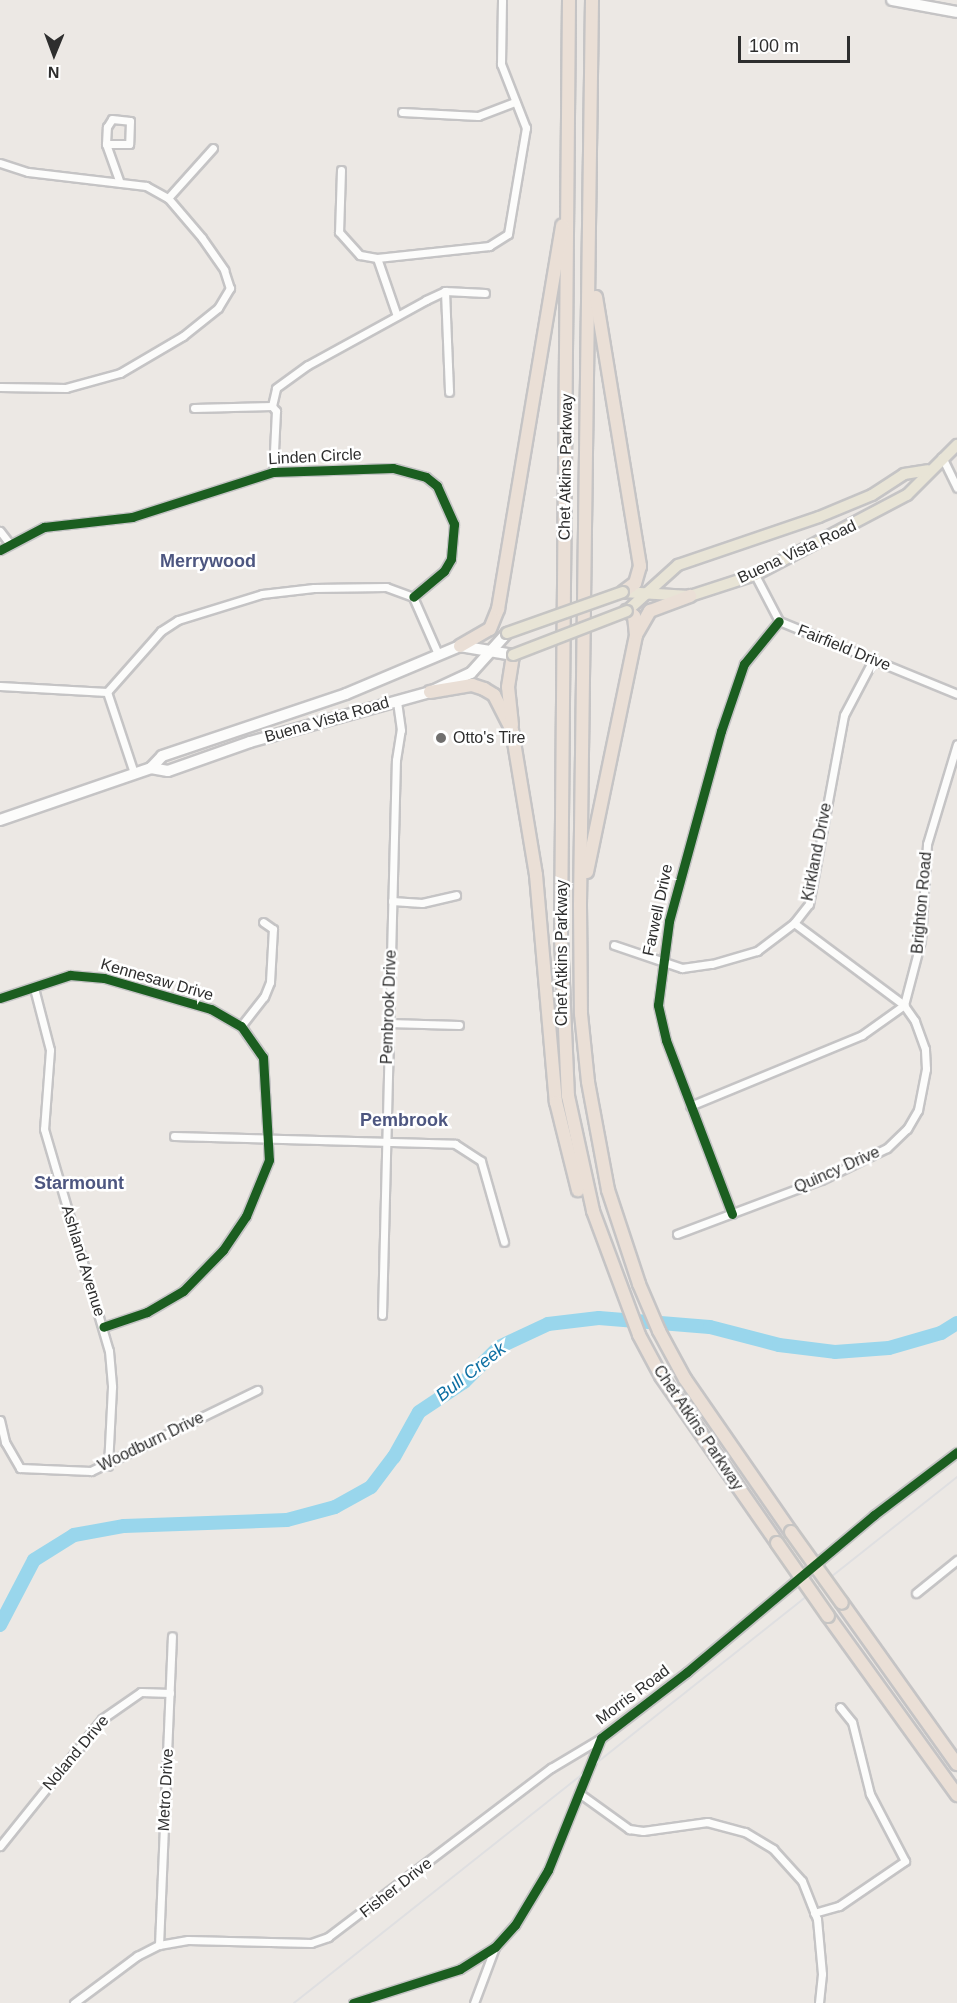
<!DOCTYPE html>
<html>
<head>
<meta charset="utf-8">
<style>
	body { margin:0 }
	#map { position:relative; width:957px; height:2003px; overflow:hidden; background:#ece8e4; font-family:Arial,sans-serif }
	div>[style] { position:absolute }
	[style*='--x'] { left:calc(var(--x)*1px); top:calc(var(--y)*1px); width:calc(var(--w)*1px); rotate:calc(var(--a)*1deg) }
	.river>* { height:14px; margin:-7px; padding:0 7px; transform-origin:7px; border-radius:7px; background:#99d6ec }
	.roads { filter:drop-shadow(2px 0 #c5c4c5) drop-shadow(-2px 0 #c5c4c5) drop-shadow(0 2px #c5c4c5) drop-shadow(0 -2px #c5c4c5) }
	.street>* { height:7px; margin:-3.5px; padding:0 3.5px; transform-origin:3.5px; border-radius:3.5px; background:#fcfcfb }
	.secondary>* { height:10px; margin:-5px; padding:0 5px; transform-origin:5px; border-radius:5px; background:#fcfcfb }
	.primary>* { height:10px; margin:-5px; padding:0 5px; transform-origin:5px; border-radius:5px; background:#e8e4d6 }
	.highway>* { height:12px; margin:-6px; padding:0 6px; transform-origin:6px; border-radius:6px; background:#eadfd6 }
	.rail>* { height:2px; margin:-1px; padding:0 1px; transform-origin:1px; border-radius:1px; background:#dfdfe1 }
	.bridges { filter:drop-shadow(2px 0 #c6c5c4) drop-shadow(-2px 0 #c6c5c4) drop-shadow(0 2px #c6c5c4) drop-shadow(0 -2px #c6c5c4) }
	.primary-bridge>* { height:10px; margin:-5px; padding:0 5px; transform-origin:5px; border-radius:5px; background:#e8e4d6 }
	.highway-bridge>* { height:12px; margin:-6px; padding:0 6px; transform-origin:6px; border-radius:6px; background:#eadfd6 }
	.cycleway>* { height:9px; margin:-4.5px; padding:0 4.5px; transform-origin:4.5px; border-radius:4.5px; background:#1b5e20 }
	.dots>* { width:16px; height:16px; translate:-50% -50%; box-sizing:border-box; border:3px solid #fff; border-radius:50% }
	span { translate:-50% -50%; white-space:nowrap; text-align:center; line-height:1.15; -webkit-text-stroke:5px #fff; paint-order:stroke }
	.street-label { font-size:16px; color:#2e2e2e }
	.poi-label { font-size:16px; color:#2e2e2e }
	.left { translate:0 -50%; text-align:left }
	.neighbourhood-label { font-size:18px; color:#4d5680; font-weight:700 }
	.water-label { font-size:18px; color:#0d6fa3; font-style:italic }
	.north { position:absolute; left:24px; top:24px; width:60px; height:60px; -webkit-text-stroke:4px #fff; paint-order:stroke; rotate:181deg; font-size:16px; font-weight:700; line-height:24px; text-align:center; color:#2e2e2e }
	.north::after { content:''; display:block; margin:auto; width:21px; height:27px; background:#2e2e2e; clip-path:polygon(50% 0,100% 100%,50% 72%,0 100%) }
	.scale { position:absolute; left:738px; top:36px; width:112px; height:27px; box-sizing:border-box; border:3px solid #2e2e2e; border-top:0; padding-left:8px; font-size:18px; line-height:21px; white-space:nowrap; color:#2e2e2e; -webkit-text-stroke:4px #fff; paint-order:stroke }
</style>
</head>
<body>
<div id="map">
	<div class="river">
		<i style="--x:0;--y:1625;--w:73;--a:-62.4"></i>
		<i style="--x:34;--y:1560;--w:47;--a:-32"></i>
		<i style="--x:74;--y:1535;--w:51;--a:-10.2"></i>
		<i style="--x:124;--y:1526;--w:163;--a:-2.1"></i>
		<i style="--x:287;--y:1520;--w:50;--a:-15.2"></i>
		<i style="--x:335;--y:1507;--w:41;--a:-29.1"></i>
		<i style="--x:371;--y:1487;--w:38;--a:-53"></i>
		<i style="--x:394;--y:1457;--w:51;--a:-60.9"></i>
		<i style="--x:419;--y:1412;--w:54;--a:-33.7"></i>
		<i style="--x:464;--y:1382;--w:49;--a:-45"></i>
		<i style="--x:499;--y:1347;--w:54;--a:-25.1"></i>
		<i style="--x:548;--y:1324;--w:51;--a:-6.7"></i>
		<i style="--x:599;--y:1318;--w:111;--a:4.6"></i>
		<i style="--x:710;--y:1327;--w:71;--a:14.6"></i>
		<i style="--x:779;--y:1345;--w:56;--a:7.1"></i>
		<i style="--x:835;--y:1352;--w:54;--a:-4.2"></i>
		<i style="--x:889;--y:1348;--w:54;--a:-16.1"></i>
		<i style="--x:941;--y:1333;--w:19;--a:-32"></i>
	</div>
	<div class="roads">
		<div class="street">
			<i style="--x:402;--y:112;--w:76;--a:3"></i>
			<i style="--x:478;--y:116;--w:40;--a:-21"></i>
			<i style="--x:112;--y:119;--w:18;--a:6"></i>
			<i style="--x:130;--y:121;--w:23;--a:92"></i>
			<i style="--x:129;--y:144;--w:23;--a:180"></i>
			<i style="--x:106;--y:144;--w:17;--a:-87"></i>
			<i style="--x:107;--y:127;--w:9;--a:-58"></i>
			<i style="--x:106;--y:144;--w:41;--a:70.3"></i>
			<i style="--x:0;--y:163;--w:29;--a:18"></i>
			<i style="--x:28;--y:172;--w:119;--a:6.8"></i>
			<i style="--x:146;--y:186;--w:25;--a:29"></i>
			<i style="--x:168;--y:198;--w:52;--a:49.6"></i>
			<i style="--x:202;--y:238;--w:39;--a:55"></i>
			<i style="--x:224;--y:270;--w:19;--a:72"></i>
			<i style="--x:230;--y:288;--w:23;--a:121"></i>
			<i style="--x:218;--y:308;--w:45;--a:141.3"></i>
			<i style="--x:183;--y:336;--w:73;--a:149.6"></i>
			<i style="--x:120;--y:373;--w:56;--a:164.5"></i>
			<i style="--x:66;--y:388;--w:66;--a:-179.1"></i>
			<i style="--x:341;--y:170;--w:62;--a:91.8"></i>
			<i style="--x:339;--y:232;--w:31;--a:48"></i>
			<i style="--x:360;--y:255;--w:17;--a:10"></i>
			<i style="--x:377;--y:258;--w:113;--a:-6.1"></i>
			<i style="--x:489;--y:246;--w:22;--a:-32"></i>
			<i style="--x:508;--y:234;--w:108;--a:-80.4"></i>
			<i style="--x:526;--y:128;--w:69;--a:-111.3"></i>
			<i style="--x:501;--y:64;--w:64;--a:-89.1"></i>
			<i style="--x:168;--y:198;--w:67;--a:-48"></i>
			<i style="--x:377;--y:258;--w:61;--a:71"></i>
			<i style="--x:445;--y:291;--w:101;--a:87.7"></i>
			<i style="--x:194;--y:408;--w:78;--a:-1.5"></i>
			<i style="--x:942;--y:457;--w:34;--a:64"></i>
			<i style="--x:273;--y:472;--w:61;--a:-87.2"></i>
			<i style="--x:276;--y:411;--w:6;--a:-129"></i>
			<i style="--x:272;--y:406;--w:18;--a:-77"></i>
			<i style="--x:276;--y:388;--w:39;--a:-36"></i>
			<i style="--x:308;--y:365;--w:135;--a:-28.8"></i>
			<i style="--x:426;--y:300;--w:21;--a:-25"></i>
			<i style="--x:445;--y:291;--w:40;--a:2.9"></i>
			<i style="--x:0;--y:531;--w:15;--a:53"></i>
			<i style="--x:0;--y:550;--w:50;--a:-27.6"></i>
			<i style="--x:44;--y:527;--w:89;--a:-6.5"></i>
			<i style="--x:132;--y:517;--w:148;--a:-17.7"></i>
			<i style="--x:273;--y:472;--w:120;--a:-1.9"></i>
			<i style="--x:393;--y:468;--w:34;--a:15"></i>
			<i style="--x:426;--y:477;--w:14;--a:39"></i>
			<i style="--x:437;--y:486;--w:42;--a:65.9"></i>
			<i style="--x:454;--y:524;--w:35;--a:95"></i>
			<i style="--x:451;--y:559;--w:14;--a:120"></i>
			<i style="--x:444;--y:571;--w:40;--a:140"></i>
			<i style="--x:755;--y:575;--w:52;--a:62.4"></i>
			<i style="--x:779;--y:621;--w:192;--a:22.3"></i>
			<i style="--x:413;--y:597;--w:62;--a:66.3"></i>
			<i style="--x:0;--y:686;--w:107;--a:3.2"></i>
			<i style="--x:134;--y:773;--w:85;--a:-108.4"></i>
			<i style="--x:107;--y:692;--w:81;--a:-48.5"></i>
			<i style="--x:161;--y:631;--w:20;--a:-33"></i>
			<i style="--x:178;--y:620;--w:88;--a:-17.2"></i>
			<i style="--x:262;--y:594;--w:52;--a:-6.6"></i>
			<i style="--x:314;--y:588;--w:72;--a:-0.8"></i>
			<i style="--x:386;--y:587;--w:29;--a:20"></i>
			<i style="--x:392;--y:901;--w:30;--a:4"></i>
			<i style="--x:422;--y:903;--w:35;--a:-13"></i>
			<i style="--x:614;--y:945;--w:72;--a:18.7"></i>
			<i style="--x:682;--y:968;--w:30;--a:-8"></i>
			<i style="--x:712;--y:964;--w:47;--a:-16.1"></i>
			<i style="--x:757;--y:951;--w:46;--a:-37.1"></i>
			<i style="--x:794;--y:923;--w:24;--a:-52"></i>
			<i style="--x:809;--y:904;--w:192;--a:-79.5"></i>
			<i style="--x:844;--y:715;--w:60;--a:-62.2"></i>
			<i style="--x:34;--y:988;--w:64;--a:75.5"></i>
			<i style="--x:50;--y:1050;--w:79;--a:94.3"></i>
			<i style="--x:44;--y:1129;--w:231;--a:73.7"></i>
			<i style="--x:109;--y:1351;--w:36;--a:85"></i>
			<i style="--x:112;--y:1387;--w:79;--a:92.9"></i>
			<i style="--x:0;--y:998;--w:74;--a:-18.2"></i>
			<i style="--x:70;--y:975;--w:34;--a:5"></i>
			<i style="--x:104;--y:978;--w:111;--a:16.2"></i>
			<i style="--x:211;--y:1009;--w:34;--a:30"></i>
			<i style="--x:241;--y:1026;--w:38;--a:55"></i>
			<i style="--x:263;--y:1057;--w:103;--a:86.7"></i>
			<i style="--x:269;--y:1160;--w:61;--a:112.3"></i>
			<i style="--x:246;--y:1216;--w:41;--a:124.1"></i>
			<i style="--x:223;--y:1250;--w:57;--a:134.3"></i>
			<i style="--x:183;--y:1291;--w:42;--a:149.7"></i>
			<i style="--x:147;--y:1312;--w:46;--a:161.2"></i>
			<i style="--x:388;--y:1023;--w:71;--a:1.6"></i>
			<i style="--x:241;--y:1026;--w:37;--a:-52"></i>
			<i style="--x:264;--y:997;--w:16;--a:-68"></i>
			<i style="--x:270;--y:982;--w:53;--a:-86.8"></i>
			<i style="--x:273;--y:929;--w:12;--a:-145"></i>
			<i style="--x:690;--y:1106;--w:186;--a:-22.4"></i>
			<i style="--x:862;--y:1035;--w:52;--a:-35.5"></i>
			<i style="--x:904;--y:1005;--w:67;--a:-75.3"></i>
			<i style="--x:921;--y:940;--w:96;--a:-86.4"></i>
			<i style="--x:927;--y:844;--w:104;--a:-73.3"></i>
			<i style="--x:174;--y:1136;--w:281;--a:1.6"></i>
			<i style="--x:455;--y:1144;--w:31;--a:33"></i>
			<i style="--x:481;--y:1161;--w:84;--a:74.1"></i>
			<i style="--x:732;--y:1214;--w:186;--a:-110.8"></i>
			<i style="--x:666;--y:1040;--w:36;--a:-103"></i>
			<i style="--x:658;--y:1005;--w:85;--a:-82.5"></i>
			<i style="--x:669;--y:921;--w:197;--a:-74.7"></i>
			<i style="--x:721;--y:731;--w:71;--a:-71.1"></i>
			<i style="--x:744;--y:664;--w:55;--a:-50.9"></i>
			<i style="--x:677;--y:1234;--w:154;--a:-20.6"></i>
			<i style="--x:821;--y:1180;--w:73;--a:-25.9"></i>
			<i style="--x:887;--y:1148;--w:28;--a:-44"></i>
			<i style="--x:907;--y:1129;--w:22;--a:-60"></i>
			<i style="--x:918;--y:1110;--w:42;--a:-79"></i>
			<i style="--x:926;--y:1069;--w:20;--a:-93"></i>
			<i style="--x:925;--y:1049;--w:30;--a:-110"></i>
			<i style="--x:915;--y:1021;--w:19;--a:-125"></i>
			<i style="--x:904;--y:1005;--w:137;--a:-143.3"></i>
			<i style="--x:382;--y:1315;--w:555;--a:-88.56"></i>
			<i style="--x:396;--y:760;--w:30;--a:-81"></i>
			<i style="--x:401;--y:730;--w:30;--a:-98"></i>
			<i style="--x:0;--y:1420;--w:23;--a:77"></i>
			<i style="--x:5;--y:1442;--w:30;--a:60"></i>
			<i style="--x:20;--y:1468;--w:71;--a:2.4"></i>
			<i style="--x:91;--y:1471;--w:185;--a:-26"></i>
			<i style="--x:916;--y:1593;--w:53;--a:-38.8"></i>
			<i style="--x:579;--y:1793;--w:62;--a:35.8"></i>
			<i style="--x:629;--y:1829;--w:14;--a:8"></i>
			<i style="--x:643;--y:1831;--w:65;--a:-8"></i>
			<i style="--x:707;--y:1822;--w:39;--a:15"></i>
			<i style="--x:745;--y:1832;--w:33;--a:31"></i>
			<i style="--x:773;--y:1849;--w:43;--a:47.8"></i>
			<i style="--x:802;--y:1881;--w:41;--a:68.5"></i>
			<i style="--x:817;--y:1919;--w:55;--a:84.8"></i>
			<i style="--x:822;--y:1974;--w:29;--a:96"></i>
			<i style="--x:0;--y:1846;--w:163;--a:-51.2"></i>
			<i style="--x:102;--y:1719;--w:47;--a:-34.7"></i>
			<i style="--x:141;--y:1692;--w:29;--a:2"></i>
			<i style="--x:814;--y:1913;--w:26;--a:-16"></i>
			<i style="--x:839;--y:1906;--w:80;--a:-34.3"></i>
			<i style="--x:905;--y:1861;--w:76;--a:-117.6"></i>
			<i style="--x:870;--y:1794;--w:74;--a:-104"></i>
			<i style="--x:852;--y:1722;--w:19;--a:-129"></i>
			<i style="--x:159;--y:1945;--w:309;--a:-87.6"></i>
			<i style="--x:74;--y:2003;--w:79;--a:-36.7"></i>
			<i style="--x:137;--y:1956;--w:25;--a:-27"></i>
			<i style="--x:159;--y:1945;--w:29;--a:-10"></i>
			<i style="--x:188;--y:1940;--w:123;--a:1.4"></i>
			<i style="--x:311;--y:1943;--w:18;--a:-19"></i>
			<i style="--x:328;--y:1937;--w:280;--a:-37.2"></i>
			<i style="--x:551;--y:1768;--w:58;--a:-31"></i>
			<i style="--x:353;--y:2003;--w:112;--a:-17.6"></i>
			<i style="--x:460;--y:1969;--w:41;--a:-32.2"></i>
			<i style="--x:495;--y:1947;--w:30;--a:-48"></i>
			<i style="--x:515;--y:1925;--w:64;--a:-59"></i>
			<i style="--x:548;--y:1870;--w:142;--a:-68.1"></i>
			<i style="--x:601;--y:1738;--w:108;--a:-37.5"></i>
			<i style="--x:687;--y:1672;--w:244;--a:-40"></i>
			<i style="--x:874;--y:1515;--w:104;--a:-37.2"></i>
			<i style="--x:474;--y:2003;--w:60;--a:-69.4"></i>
		</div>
		<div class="secondary">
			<i style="--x:892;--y:0;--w:66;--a:10.5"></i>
			<i style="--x:151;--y:768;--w:17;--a:10"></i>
			<i style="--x:168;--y:771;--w:87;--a:-19.5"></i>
			<i style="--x:250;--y:742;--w:187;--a:-15.5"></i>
			<i style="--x:430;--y:692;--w:45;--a:-24.9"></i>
			<i style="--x:471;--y:673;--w:54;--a:-48"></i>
			<i style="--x:0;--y:820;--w:160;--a:-19"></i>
			<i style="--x:151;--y:768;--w:16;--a:-47"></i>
			<i style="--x:162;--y:756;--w:194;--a:-18.6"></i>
			<i style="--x:346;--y:694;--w:124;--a:-22.8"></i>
			<i style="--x:460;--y:646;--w:54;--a:9.6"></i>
		</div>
		<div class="primary">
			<i style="--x:623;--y:592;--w:67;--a:3.4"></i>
			<i style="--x:690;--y:596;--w:68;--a:-17.9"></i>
			<i style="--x:755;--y:575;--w:172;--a:-27.8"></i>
			<i style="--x:907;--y:495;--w:71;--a:-45"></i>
			<i style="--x:627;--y:611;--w:69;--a:-42"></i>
			<i style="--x:678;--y:565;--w:149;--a:-18.8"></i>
			<i style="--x:819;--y:517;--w:57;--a:-22.5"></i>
			<i style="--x:872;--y:495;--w:38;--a:-33"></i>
			<i style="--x:904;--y:474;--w:24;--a:-9"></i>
		</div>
		<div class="highway">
			<i style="--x:569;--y:0;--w:937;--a:90.49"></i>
			<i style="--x:561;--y:937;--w:159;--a:87.5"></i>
			<i style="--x:568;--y:1096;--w:118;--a:77.7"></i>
			<i style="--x:593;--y:1211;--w:132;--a:69.6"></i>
			<i style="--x:639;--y:1335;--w:47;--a:61.8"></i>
			<i style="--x:661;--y:1376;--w:203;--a:55.2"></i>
			<i style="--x:592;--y:0;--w:905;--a:90.76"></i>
			<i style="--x:580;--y:905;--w:109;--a:89.5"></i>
			<i style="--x:581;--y:1014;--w:68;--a:84.1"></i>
			<i style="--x:588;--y:1082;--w:110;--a:79.5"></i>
			<i style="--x:608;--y:1190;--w:99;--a:71.7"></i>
			<i style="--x:639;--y:1284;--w:51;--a:66.9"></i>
			<i style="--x:659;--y:1331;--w:55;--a:61.6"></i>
			<i style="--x:685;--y:1379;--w:186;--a:55.3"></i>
			<i style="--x:596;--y:297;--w:273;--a:80.7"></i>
			<i style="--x:640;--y:566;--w:18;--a:106"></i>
			<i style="--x:635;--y:583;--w:15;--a:143"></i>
			<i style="--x:636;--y:635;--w:28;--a:-60"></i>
			<i style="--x:650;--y:611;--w:43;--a:-20.6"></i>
			<i style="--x:460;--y:646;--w:34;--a:-30"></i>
			<i style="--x:490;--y:629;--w:22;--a:-68"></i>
			<i style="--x:498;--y:609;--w:389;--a:-80.5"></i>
			<i style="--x:430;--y:692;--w:43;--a:-9.5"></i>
			<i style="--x:472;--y:685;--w:13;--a:18"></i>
			<i style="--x:484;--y:689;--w:12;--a:31"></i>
			<i style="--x:494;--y:695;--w:39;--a:63"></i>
			<i style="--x:512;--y:730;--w:147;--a:80.6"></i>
			<i style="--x:536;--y:875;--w:228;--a:85"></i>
			<i style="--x:556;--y:1102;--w:91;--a:76"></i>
			<i style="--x:512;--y:725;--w:38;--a:-96"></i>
			<i style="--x:508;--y:687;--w:32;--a:-81"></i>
			<i style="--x:587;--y:872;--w:242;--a:-78.3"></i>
			<i style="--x:636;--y:635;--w:19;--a:-96"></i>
			<i style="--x:634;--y:616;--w:9;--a:-144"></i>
			<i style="--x:842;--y:1603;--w:198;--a:54.5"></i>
			<i style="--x:828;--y:1616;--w:221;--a:54.2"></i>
		</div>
	</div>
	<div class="rail">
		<i style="--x:294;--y:2003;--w:846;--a:-38.43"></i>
	</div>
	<div class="bridges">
		<div class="primary-bridge">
			<i style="--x:507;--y:633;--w:123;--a:-19.5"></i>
			<i style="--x:513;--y:655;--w:122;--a:-21.1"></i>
		</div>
		<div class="highway-bridge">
			<i style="--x:791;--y:1532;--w:87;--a:54.3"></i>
			<i style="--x:777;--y:1543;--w:89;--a:55.1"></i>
		</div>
	</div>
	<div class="cycleway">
		<i style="--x:0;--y:550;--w:50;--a:-27.6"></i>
		<i style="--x:44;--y:527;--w:89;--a:-6.5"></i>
		<i style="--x:132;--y:517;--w:148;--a:-17.7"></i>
		<i style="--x:273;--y:472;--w:120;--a:-1.9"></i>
		<i style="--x:393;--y:468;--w:34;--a:15"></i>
		<i style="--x:426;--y:477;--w:14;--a:39"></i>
		<i style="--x:437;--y:486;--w:42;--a:65.9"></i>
		<i style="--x:454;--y:524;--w:35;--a:95"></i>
		<i style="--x:451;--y:559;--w:14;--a:120"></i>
		<i style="--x:444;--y:571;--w:40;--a:140"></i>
		<i style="--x:0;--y:998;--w:74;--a:-18.2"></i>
		<i style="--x:70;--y:975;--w:34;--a:5"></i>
		<i style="--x:104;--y:978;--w:111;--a:16.2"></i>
		<i style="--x:211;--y:1009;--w:34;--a:30"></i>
		<i style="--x:241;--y:1026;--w:38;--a:55"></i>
		<i style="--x:263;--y:1057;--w:103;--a:86.7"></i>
		<i style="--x:269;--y:1160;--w:61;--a:112.3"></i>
		<i style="--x:246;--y:1216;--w:41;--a:124.1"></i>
		<i style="--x:223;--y:1250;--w:57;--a:134.3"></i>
		<i style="--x:183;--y:1291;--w:42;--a:149.7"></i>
		<i style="--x:147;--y:1312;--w:46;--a:161.2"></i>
		<i style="--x:732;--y:1214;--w:186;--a:-110.8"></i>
		<i style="--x:666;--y:1040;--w:36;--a:-103"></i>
		<i style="--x:658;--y:1005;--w:85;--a:-82.5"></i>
		<i style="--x:669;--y:921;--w:197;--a:-74.7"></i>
		<i style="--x:721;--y:731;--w:71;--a:-71.1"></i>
		<i style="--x:744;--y:664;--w:55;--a:-50.9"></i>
		<i style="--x:353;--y:2003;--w:112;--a:-17.6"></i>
		<i style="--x:460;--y:1969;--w:41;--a:-32.2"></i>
		<i style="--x:495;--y:1947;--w:30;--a:-48"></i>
		<i style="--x:515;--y:1925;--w:64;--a:-59"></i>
		<i style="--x:548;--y:1870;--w:142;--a:-68.1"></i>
		<i style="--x:601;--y:1738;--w:108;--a:-37.5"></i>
		<i style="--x:687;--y:1672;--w:244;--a:-40"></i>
		<i style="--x:874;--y:1515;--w:104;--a:-37.2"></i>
	</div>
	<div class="dots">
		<i style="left:441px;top:738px;background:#706f6e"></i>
	</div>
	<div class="street-label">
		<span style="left:315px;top:457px;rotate:-3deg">Linden Circle</span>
		<span style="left:566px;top:467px;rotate:-89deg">Chet Atkins Parkway</span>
		<span style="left:797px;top:552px;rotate:-25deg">Buena Vista Road</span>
		<span style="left:844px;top:648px;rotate:22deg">Fairfield Drive</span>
		<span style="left:327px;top:720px;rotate:-16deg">Buena Vista Road</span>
		<span style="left:817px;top:852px;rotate:-79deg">Kirkland Drive</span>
		<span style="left:922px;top:903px;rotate:-85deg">Brighton Road</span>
		<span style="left:658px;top:910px;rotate:-78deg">Farwell Drive</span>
		<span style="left:562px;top:953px;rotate:-90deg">Chet Atkins Parkway</span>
		<span style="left:157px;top:980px;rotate:16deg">Kennesaw Drive</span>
		<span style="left:389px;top:1007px;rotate:-88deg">Pembrook Drive</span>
		<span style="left:837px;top:1170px;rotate:-24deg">Quincy Drive</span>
		<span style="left:83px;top:1261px;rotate:73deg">Ashland Avenue</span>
		<span style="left:698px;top:1428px;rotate:56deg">Chet Atkins Parkway</span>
		<span style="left:151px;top:1442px;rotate:-26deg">Woodburn Drive</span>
		<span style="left:633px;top:1695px;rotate:-37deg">Morris Road</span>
		<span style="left:76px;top:1753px;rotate:-50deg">Noland Drive</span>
		<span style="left:166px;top:1790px;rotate:-87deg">Metro Drive</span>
		<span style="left:396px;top:1888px;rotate:-38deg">Fisher Drive</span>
	</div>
	<div class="poi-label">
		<span class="left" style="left:453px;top:738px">Otto's Tire</span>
	</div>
	<div class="neighbourhood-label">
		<span style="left:208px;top:561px">Merrywood</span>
		<span style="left:404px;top:1120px">Pembrook</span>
		<span style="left:79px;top:1183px">Starmount</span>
	</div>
	<div class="water-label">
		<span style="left:471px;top:1372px;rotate:-38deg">Bull Creek</span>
	</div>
	<div class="north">N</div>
	<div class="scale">100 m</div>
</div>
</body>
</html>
